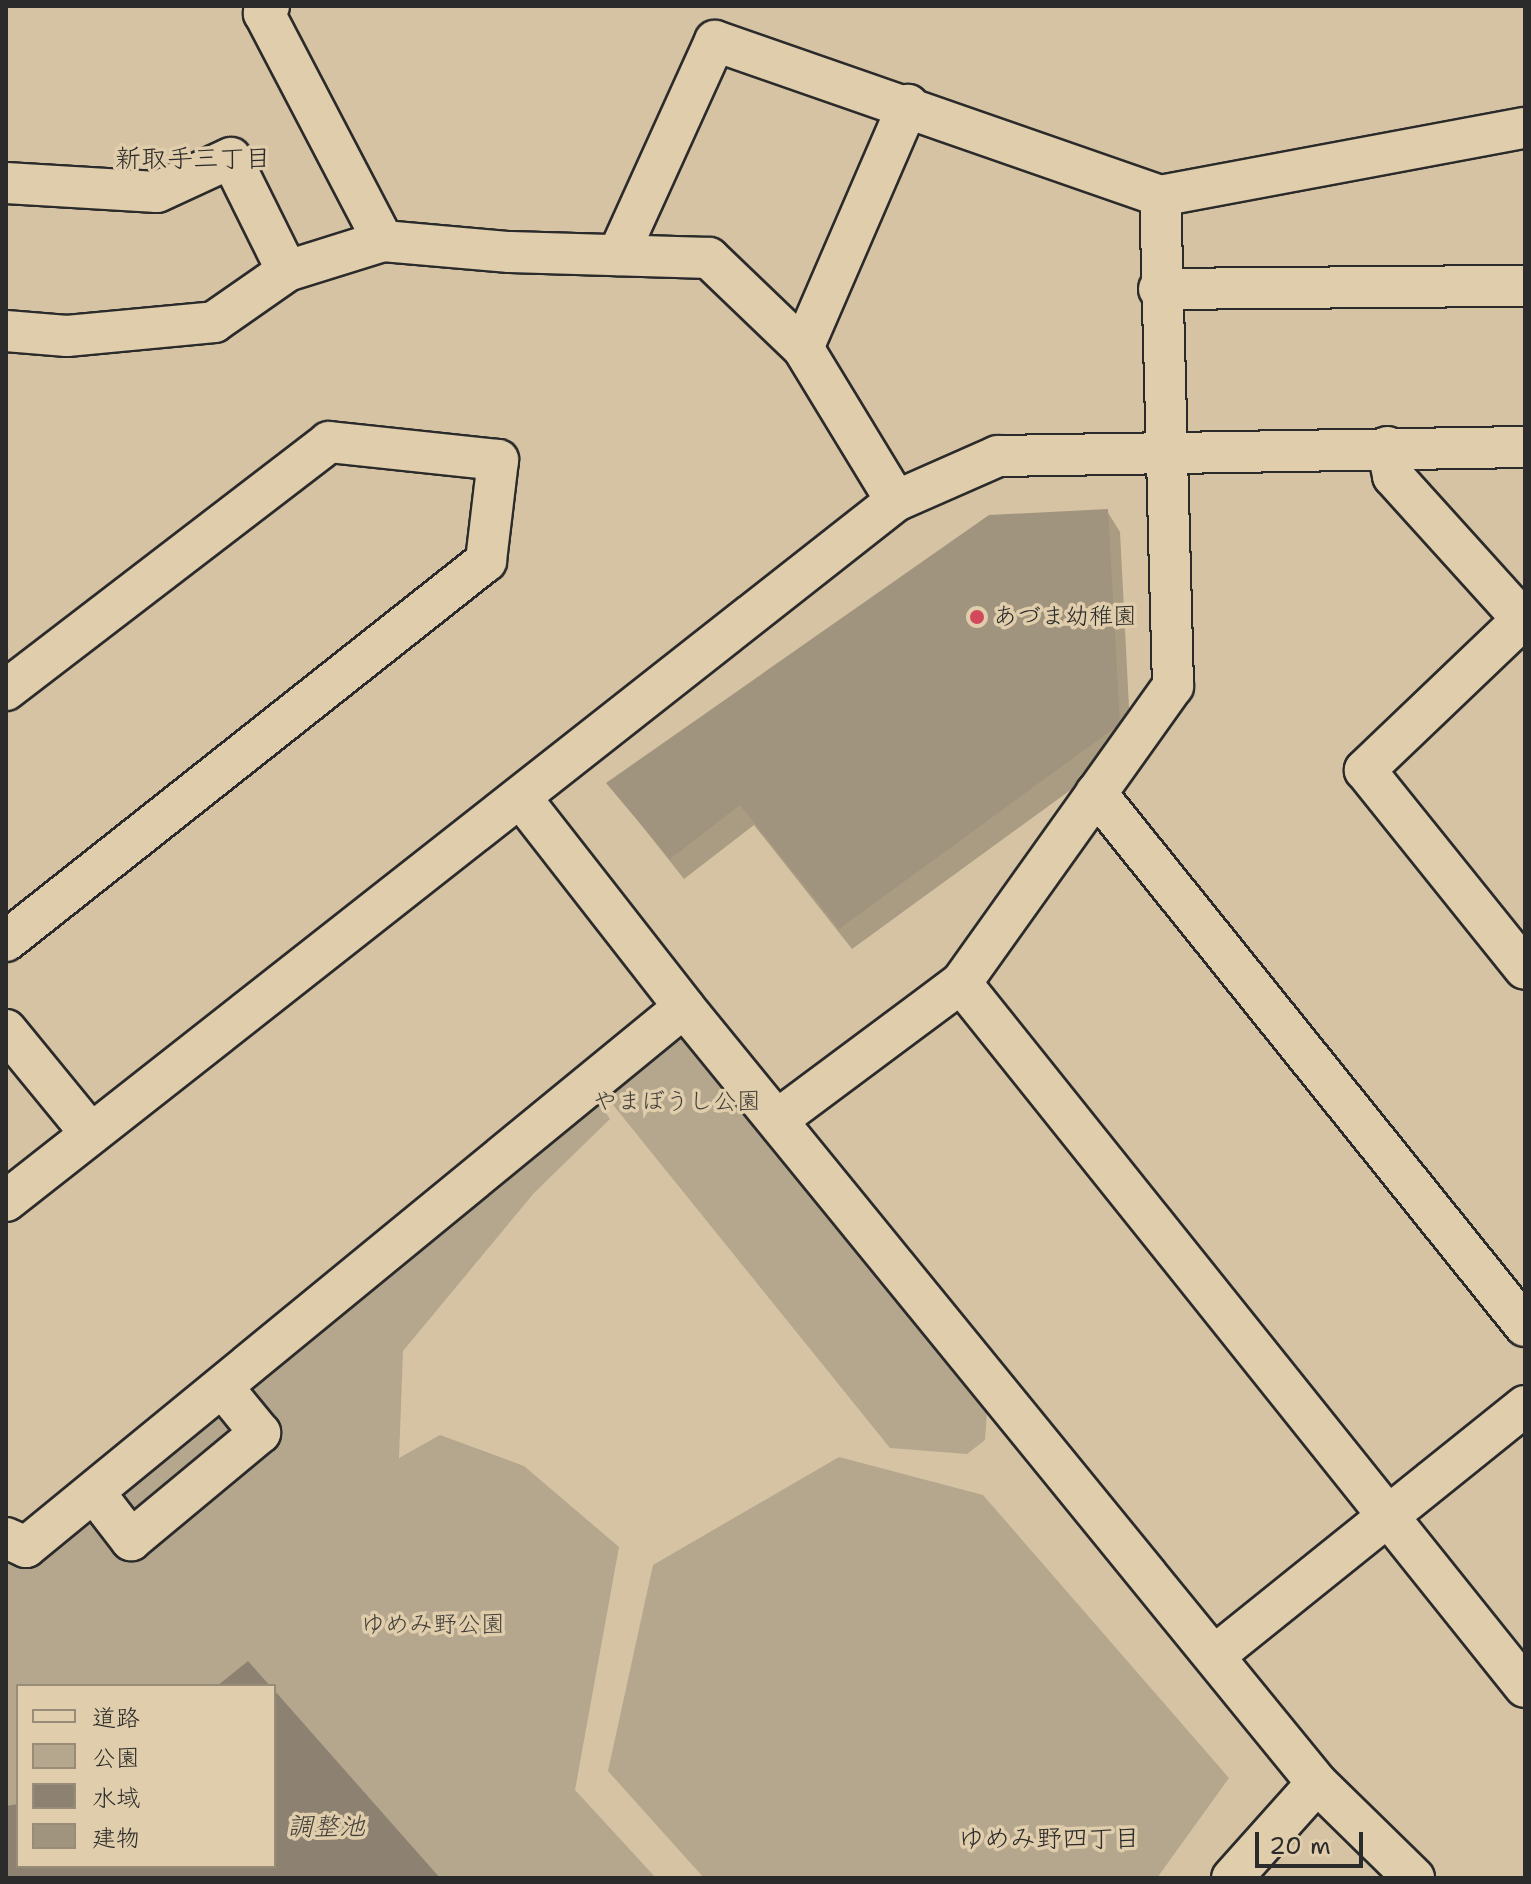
<!DOCTYPE html>
<html>
<head>
<meta charset="utf-8">
<style>
	body { margin:0 }
	#map { position:relative; width:1531px; height:1884px; overflow:hidden; background:#d5c3a3; font-family:"Shantell Sans","Klee One",sans-serif }
	div>[style] { position:absolute }
	[style*='--x'] { left:calc(var(--x)*1px); top:calc(var(--y)*1px); width:calc(var(--w)*1px); rotate:calc(var(--a)*1deg) }
	.green>* { inset:0; background:#b5a78d }
	.water>* { inset:0; background:#8d8271 }
	.shadow>* { inset:0; background:#0003 }
	.building>* { inset:0; background:#a1947e }
	.roads { filter:drop-shadow(2px 0 #2b2b2b) drop-shadow(-2px 0 #2b2b2b) drop-shadow(0 2px #2b2b2b) drop-shadow(0 -2px #2b2b2b) }
	.minor>* { height:40px; margin:-20px; padding:0 20px; transform-origin:20px; border-radius:20px; background:#e0cdab }
	.dots>* { width:22px; height:22px; translate:-50% -50%; box-sizing:border-box; border:4px solid #e0cdab; border-radius:50% }
	span { translate:-50% -50%; white-space:nowrap; text-align:center; line-height:1.15; -webkit-text-stroke:7px #e0cdab; paint-order:stroke }
	.poi-label { font-size:24px; color:#2b2b2b }
	.left { translate:0 -50%; text-align:left }
	.park-label { font-size:24px; color:#403e3a }
	.neighbourhood-label { font-size:26px; color:#2b2b2b }
	.water-label { font-size:26px; color:#44413c; font-style:italic }
	.frame { position:absolute; inset:0; border:8px solid #2b2b2b; pointer-events:none }
	.legend { position:absolute; left:16px; top:1684px; width:260px; height:184px; box-sizing:border-box; background:#e0cdab; border:2px solid #988c78; margin:0; padding:10px 14px; list-style:none; font-size:24px; color:#2b2b2b }
	.legend li { display:flex; align-items:center; gap:16px; height:40px }
	.legend b { width:40px; border:2px solid #988c78 }
	.scale { position:absolute; left:1255px; top:1832px; width:108px; height:36px; box-sizing:border-box; border:4px solid #2b2b2b; border-top:0; padding-left:10px; font-size:24px; line-height:28px; white-space:nowrap; color:#2b2b2b; -webkit-text-stroke:6px #e0cdab; paint-order:stroke }
</style>
</head>
<body>
<div id="map">
	<div class="green">
		<i style="clip-path:polygon(674px 1034px,691px 1038px,987px 1410px,985px 1440px,967px 1454px,890px 1448px,601px 1090px)"></i>
		<i style="clip-path:polygon(evenodd,599px 1103px,610px 1119px,534px 1193px,403px 1351px,399px 1458px,440px 1435px,524px 1466px,619px 1547px,575px 1790px,656px 1878px,6px 1878px,6px 1549px,90px 1509px,599px 1103px,18px 1686px,274px 1686px,274px 1866px,18px 1866px,18px 1686px)"></i>
		<i style="clip-path:polygon(839px 1457px,983px 1495px,1229px 1778px,1157px 1878px,704px 1878px,608px 1771px,653px 1565px)"></i>
	</div>
	<div class="water">
		<i style="clip-path:polygon(248px 1661px,270px 1686px,217px 1686px)"></i>
		<i style="clip-path:polygon(274px 1690px,440px 1878px,6px 1878px,6px 1806px,18px 1804px,18px 1866px,274px 1866px)"></i>
	</div>
	<div class="shadow">
		<i style="clip-path:polygon(1107px 511px,1120px 532px,1131px 746px,852px 949px,754px 825px,684px 879px,608px 783px)"></i>
	</div>
	<div class="building">
		<i style="clip-path:polygon(1108px 509px,1120px 724px,839px 929px,740px 805px,670px 859px,606px 783px,989px 515px)"></i>
	</div>
	<div class="roads">
		<div class="minor">
			<i style="--x:269;--y:6;--w:9;--a:126"></i>
			<i style="--x:264;--y:13;--w:257;--a:62.4"></i>
			<i style="--x:6;--y:183;--w:151;--a:3.4"></i>
			<i style="--x:157;--y:192;--w:81;--a:-24.7"></i>
			<i style="--x:231;--y:158;--w:126;--a:63.6"></i>
			<i style="--x:618;--y:255;--w:235;--a:-65.6"></i>
			<i style="--x:715;--y:41;--w:471;--a:19.2"></i>
			<i style="--x:1159;--y:289;--w:366;--a:-0.5"></i>
			<i style="--x:6;--y:331;--w:61;--a:4.7"></i>
			<i style="--x:67;--y:336;--w:148;--a:-5.4"></i>
			<i style="--x:214;--y:322;--w:89;--a:-34.9"></i>
			<i style="--x:287;--y:271;--w:101;--a:-17.4"></i>
			<i style="--x:383;--y:241;--w:127;--a:5"></i>
			<i style="--x:510;--y:252;--w:199;--a:1.7"></i>
			<i style="--x:709;--y:258;--w:130;--a:43.8"></i>
			<i style="--x:803;--y:348;--w:179;--a:58.7"></i>
			<i style="--x:803;--y:348;--w:265;--a:-66.6"></i>
			<i style="--x:1387;--y:447;--w:30;--a:78"></i>
			<i style="--x:1393;--y:476;--w:197;--a:47.9"></i>
			<i style="--x:1523;--y:619;--w:219;--a:136.3"></i>
			<i style="--x:1365;--y:770;--w:255;--a:51.2"></i>
			<i style="--x:6;--y:690;--w:407;--a:-37.5"></i>
			<i style="--x:329;--y:442;--w:170;--a:6.1"></i>
			<i style="--x:498;--y:460;--w:102;--a:96.8"></i>
			<i style="--x:486;--y:561;--w:612;--a:141.63"></i>
			<i style="--x:1096;--y:793;--w:684;--a:51.17"></i>
			<i style="--x:521;--y:798;--w:265;--a:52"></i>
			<i style="--x:684;--y:1007;--w:1001;--a:50.8"></i>
			<i style="--x:1317;--y:1783;--w:136;--a:44.4"></i>
			<i style="--x:961;--y:983;--w:902;--a:51.3"></i>
			<i style="--x:6;--y:1030;--w:134;--a:50.7"></i>
			<i style="--x:777;--y:1120;--w:229;--a:-36.7"></i>
			<i style="--x:961;--y:983;--w:365;--a:-54.5"></i>
			<i style="--x:1173;--y:686;--w:490;--a:-91.5"></i>
			<i style="--x:1160;--y:196;--w:371;--a:-10.6"></i>
			<i style="--x:6;--y:1201;--w:1132;--a:-38.19"></i>
			<i style="--x:896;--y:501;--w:111;--a:-23.8"></i>
			<i style="--x:998;--y:456;--w:527;--a:-0.98"></i>
			<i style="--x:94;--y:1492;--w:61;--a:52.4"></i>
			<i style="--x:131;--y:1540;--w:168;--a:-39.7"></i>
			<i style="--x:260;--y:1433;--w:57;--a:-129.3"></i>
			<i style="--x:6;--y:1538;--w:22;--a:24"></i>
			<i style="--x:26;--y:1547;--w:851;--a:-39.37"></i>
			<i style="--x:1214;--y:1656;--w:399;--a:-38.8"></i>
			<i style="--x:1232;--y:1878;--w:127;--a:-48.2"></i>
		</div>
	</div>
	<div class="dots">
		<i style="left:977px;top:617px;background:#d1495b"></i>
	</div>
	<div class="poi-label">
		<span class="left" style="left:993px;top:617px">あづま幼稚園</span>
	</div>
	<div class="park-label">
		<span style="left:677px;top:1102px">やまぼうし公園</span>
		<span style="left:433px;top:1625px">ゆめみ野公園</span>
	</div>
	<div class="neighbourhood-label">
		<span style="left:193px;top:158px">新取手三丁目</span>
		<span style="left:1049px;top:1838px">ゆめみ野四丁目</span>
	</div>
	<div class="water-label">
		<span style="left:326px;top:1826px">調整池</span>
	</div>
	<div class="frame"></div>
	<ul class="legend">
	<li><b style="height:10px;background:#e0cdab"></b>道路</li>
	<li><b style="height:22px;background:#b5a78d"></b>公園</li>
	<li><b style="height:22px;background:#8d8271"></b>水域</li>
	<li><b style="height:22px;background:#a1947e"></b>建物</li>
	</ul>
	<div class="scale">20 m</div>
</div>
</body>
</html>
